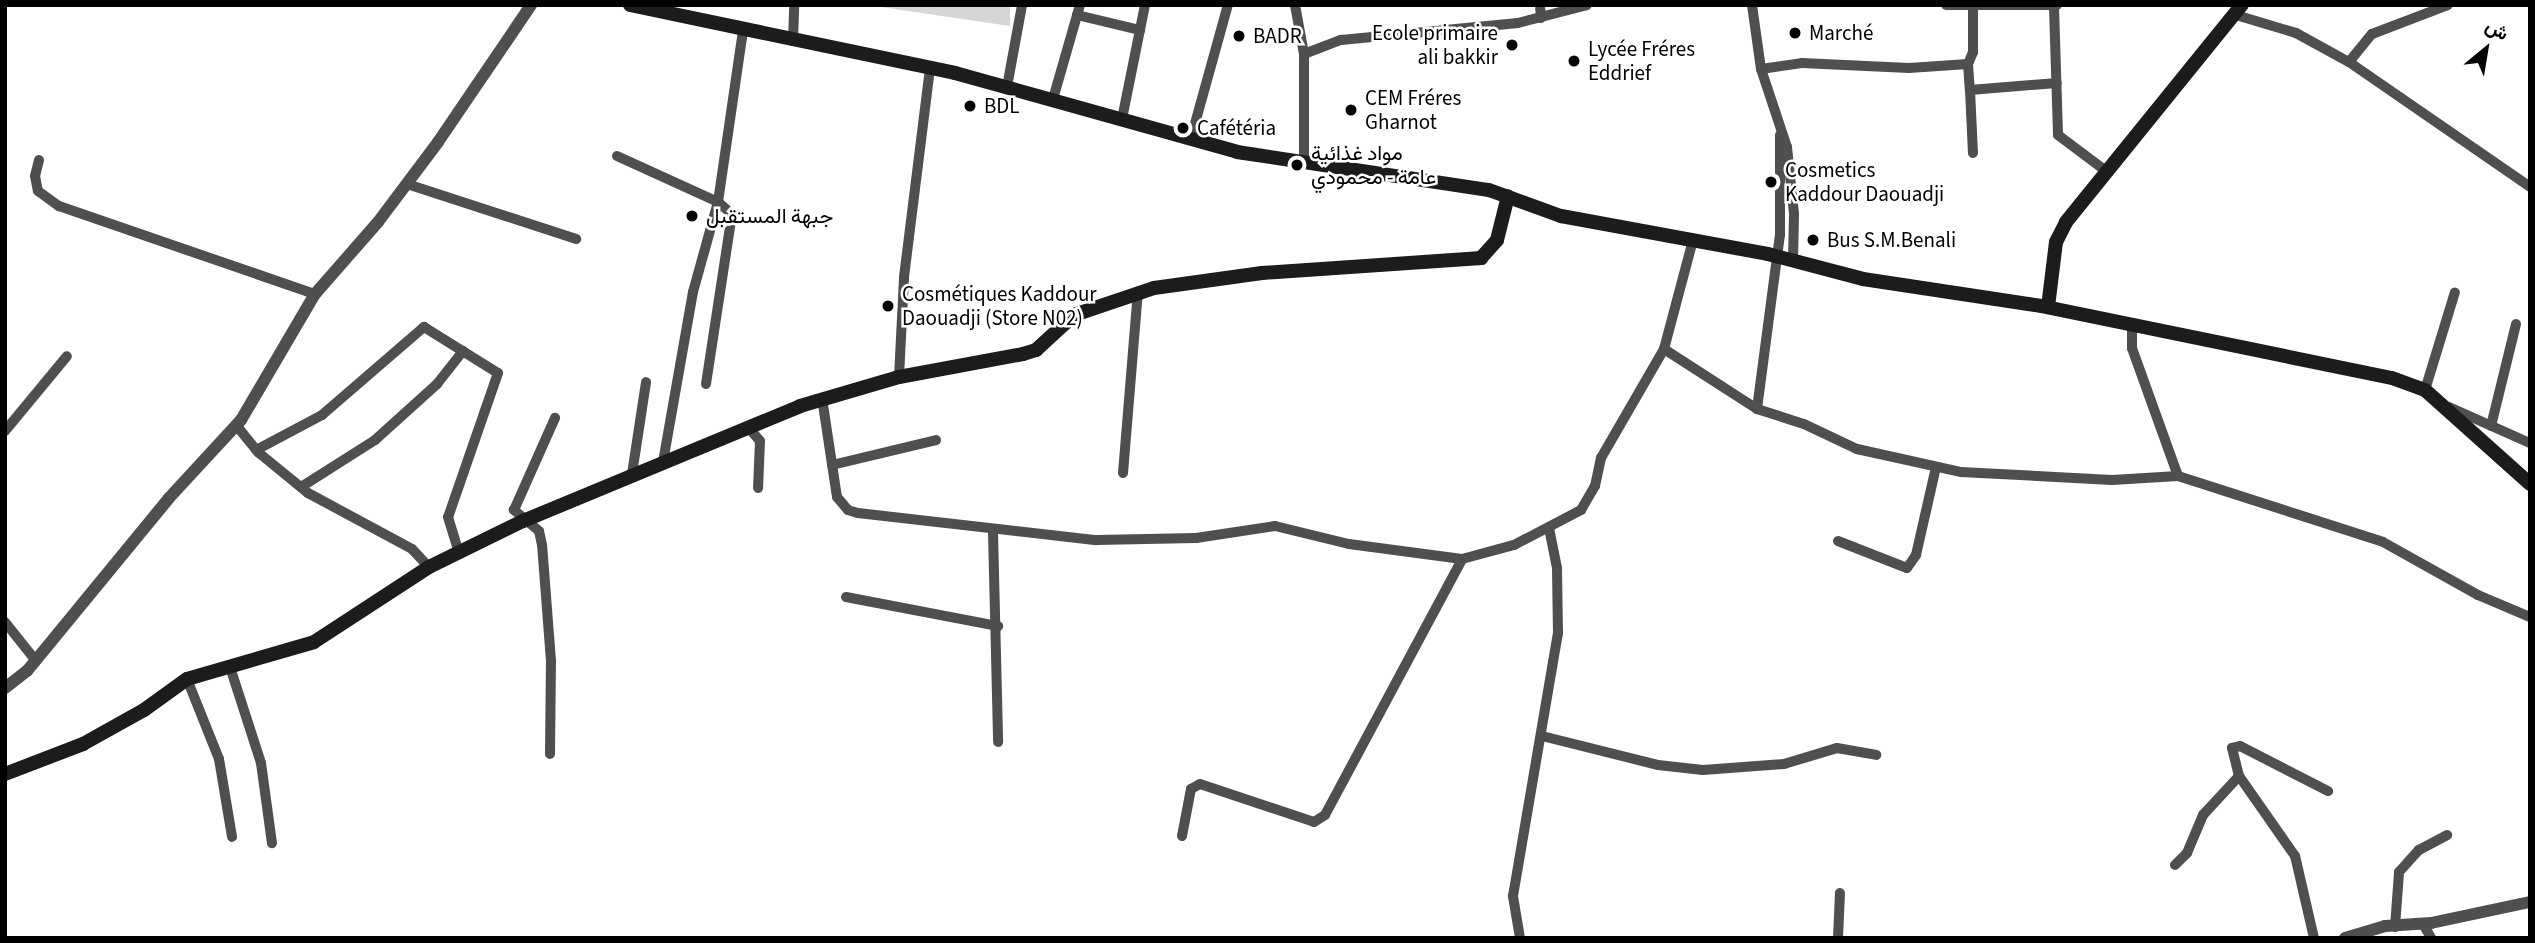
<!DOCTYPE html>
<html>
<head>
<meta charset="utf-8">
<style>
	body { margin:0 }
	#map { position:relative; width:2535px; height:943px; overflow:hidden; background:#fff; font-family:"Source Sans 3",Vazirmatn,sans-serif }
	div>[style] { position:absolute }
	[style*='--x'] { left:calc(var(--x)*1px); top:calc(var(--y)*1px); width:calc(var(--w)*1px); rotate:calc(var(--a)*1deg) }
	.green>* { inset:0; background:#d6d6d6 }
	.minor>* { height:10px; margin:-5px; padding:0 5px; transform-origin:5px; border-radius:5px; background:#4f4f4f }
	.tertiary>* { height:12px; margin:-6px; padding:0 6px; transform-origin:6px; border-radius:6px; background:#4f4f4f }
	.secondary>* { height:14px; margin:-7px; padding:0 7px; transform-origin:7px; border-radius:7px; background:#1c1c1c }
	.dots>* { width:19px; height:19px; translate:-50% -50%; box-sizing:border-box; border:4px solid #fff; border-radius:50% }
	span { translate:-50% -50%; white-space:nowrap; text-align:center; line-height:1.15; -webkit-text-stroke:5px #fff; paint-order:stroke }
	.poi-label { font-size:21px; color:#000 }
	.right { translate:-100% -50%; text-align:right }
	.left { translate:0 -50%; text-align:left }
	.frame { position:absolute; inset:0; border:7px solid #000; pointer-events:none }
	.north { position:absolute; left:2451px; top:14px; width:70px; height:70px; -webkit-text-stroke:5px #fff; paint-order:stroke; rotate:30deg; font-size:19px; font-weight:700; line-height:28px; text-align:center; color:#000 }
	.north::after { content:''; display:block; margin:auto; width:24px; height:32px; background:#000; clip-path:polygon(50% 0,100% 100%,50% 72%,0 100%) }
</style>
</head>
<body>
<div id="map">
	<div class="green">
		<i style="clip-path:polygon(867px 5px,1010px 5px,1010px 26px)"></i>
	</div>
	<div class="minor">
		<i style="--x:1295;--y:5;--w:50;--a:79.6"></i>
		<i style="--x:1304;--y:54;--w:107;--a:90"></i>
		<i style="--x:1540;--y:5;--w:13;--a:86"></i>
		<i style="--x:1752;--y:5;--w:65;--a:82"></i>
		<i style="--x:1761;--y:69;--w:82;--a:71.6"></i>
		<i style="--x:1787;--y:147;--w:67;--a:84"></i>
		<i style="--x:1794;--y:214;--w:46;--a:91.2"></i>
		<i style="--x:1946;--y:5;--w:111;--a:0"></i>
		<i style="--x:2054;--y:7;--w:128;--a:88.2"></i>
		<i style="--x:2058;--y:135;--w:60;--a:36.9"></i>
		<i style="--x:1077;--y:15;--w:65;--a:13.4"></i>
		<i style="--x:2236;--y:15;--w:63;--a:16.7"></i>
		<i style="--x:2296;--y:33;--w:60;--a:28.7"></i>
		<i style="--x:2349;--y:62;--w:220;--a:34.6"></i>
		<i style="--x:793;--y:41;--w:36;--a:-88"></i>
		<i style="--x:1304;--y:54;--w:40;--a:-21"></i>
		<i style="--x:1341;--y:40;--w:178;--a:-5.5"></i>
		<i style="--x:1518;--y:23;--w:71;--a:-14.6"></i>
		<i style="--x:2349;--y:62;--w:36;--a:-51"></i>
		<i style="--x:2372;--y:34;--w:81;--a:-20.9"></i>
		<i style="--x:1968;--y:64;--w:26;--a:86"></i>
		<i style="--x:1970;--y:90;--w:87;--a:-4.6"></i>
		<i style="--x:1761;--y:69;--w:41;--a:-8.3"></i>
		<i style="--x:1802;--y:63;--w:107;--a:2.7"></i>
		<i style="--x:1909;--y:68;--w:59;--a:-3.9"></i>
		<i style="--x:1968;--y:64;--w:13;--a:-67"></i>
		<i style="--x:1973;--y:52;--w:46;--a:-90"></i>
		<i style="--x:1007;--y:87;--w:83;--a:-79.6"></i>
		<i style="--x:1970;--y:90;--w:63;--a:87.3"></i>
		<i style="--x:1053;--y:99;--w:98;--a:-74"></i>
		<i style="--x:1122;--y:119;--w:116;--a:-78.6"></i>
		<i style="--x:1191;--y:138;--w:138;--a:-74.5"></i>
		<i style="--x:617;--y:156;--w:111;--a:24.5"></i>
		<i style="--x:718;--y:202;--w:18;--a:41"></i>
		<i style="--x:732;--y:214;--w:172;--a:98.7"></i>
		<i style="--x:39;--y:160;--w:16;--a:104"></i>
		<i style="--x:35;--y:176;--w:15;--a:79"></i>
		<i style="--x:38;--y:191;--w:26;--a:36"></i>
		<i style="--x:59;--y:206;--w:271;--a:19"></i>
		<i style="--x:407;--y:184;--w:178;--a:18"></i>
		<i style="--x:1693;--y:240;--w:113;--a:104.9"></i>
		<i style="--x:1664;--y:349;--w:111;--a:32.8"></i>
		<i style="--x:1757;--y:409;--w:49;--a:17.7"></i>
		<i style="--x:1804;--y:424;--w:59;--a:25.3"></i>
		<i style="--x:1857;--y:449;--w:107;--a:12.5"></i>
		<i style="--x:1961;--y:472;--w:151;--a:3"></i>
		<i style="--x:2112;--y:480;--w:66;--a:-3.5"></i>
		<i style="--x:2178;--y:476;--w:136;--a:-109.8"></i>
		<i style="--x:2132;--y:348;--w:23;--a:-90"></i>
		<i style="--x:899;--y:377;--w:100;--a:-87.1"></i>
		<i style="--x:904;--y:277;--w:211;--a:-82.9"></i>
		<i style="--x:2425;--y:390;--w:102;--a:-73"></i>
		<i style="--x:822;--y:398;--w:100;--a:81.4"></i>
		<i style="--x:837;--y:497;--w:17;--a:50"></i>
		<i style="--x:848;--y:510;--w:10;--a:17"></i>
		<i style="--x:858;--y:513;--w:240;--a:6.5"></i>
		<i style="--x:1096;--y:540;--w:100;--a:-1.1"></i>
		<i style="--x:1196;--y:538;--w:80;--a:-8.6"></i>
		<i style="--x:1275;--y:526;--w:76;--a:13.7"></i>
		<i style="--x:1349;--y:544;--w:114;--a:7.6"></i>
		<i style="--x:1462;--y:559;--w:54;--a:-15.1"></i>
		<i style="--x:1514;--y:545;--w:76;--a:-27.6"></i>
		<i style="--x:1581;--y:510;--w:28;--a:-60"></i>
		<i style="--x:1595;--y:486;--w:29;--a:-78"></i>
		<i style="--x:1601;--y:458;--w:126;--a:-60"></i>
		<i style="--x:2449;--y:407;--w:89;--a:24"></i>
		<i style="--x:1757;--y:409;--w:176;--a:-82.5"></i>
		<i style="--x:1780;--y:235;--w:100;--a:-90"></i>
		<i style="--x:236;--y:425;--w:36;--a:51"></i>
		<i style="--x:259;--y:453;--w:63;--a:39.2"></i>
		<i style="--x:308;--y:493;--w:118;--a:28.3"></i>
		<i style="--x:412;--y:549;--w:25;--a:47"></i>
		<i style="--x:2491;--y:426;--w:105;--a:-76.2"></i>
		<i style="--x:749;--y:428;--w:17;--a:50"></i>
		<i style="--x:760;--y:441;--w:47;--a:92.4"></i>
		<i style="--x:5;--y:431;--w:97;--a:-50.4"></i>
		<i style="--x:256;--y:450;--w:75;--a:-27.9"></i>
		<i style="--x:322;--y:415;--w:135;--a:-40.8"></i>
		<i style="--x:424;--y:327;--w:87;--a:31.9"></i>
		<i style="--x:498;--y:373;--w:152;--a:109.1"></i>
		<i style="--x:448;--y:517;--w:37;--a:73"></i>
		<i style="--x:663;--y:462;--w:173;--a:-80"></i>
		<i style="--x:693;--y:292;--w:93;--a:-74.5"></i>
		<i style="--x:718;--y:202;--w:174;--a:-81.7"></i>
		<i style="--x:832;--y:465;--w:107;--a:-13.5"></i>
		<i style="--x:1123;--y:473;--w:182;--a:-85.3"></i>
		<i style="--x:632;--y:474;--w:93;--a:-81.3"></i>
		<i style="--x:2178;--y:476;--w:215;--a:17.8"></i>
		<i style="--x:2383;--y:542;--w:109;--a:29.2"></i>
		<i style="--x:2478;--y:595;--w:56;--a:22.9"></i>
		<i style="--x:301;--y:487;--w:88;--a:-32.4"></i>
		<i style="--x:375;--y:440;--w:84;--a:-42.1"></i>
		<i style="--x:437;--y:384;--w:42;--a:-51.8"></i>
		<i style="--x:993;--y:532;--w:210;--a:88.6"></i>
		<i style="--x:1838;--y:541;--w:74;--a:21.4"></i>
		<i style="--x:1907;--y:568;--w:16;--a:-55"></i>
		<i style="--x:1916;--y:555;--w:90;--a:-77.2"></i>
		<i style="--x:846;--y:597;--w:155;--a:10.8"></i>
		<i style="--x:5;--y:622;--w:50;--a:51.5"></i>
		<i style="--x:230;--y:667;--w:101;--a:72.1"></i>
		<i style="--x:261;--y:763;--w:81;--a:82.2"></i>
		<i style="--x:187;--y:679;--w:86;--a:68.2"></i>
		<i style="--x:219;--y:759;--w:79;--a:80.5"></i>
		<i style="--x:1542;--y:736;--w:120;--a:14"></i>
		<i style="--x:1658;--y:765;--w:45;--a:6.3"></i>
		<i style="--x:1703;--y:770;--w:81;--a:-4.2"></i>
		<i style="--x:1784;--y:764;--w:55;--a:-16.8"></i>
		<i style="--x:1837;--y:748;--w:40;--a:10"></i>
		<i style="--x:550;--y:754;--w:93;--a:-89.4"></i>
		<i style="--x:551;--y:661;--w:116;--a:-94.4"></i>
		<i style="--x:542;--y:545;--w:14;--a:-102"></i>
		<i style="--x:539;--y:531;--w:33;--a:-140"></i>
		<i style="--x:514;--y:510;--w:101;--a:-66"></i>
		<i style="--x:1182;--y:836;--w:48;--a:-79.2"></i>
		<i style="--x:1191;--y:789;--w:10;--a:-29"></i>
		<i style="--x:1200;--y:784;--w:120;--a:18.4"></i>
		<i style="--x:1314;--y:822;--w:13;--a:-32"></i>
		<i style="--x:1325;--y:815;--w:290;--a:-61.8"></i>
		<i style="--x:2175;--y:865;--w:17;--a:-45"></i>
		<i style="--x:2187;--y:853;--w:41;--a:-67.2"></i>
		<i style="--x:2203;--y:815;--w:53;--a:-47.3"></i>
		<i style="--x:2423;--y:924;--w:16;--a:60"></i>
		<i style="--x:2395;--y:927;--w:55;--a:-85.8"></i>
		<i style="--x:2399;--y:872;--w:30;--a:-48"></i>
		<i style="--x:2419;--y:850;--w:32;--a:-28"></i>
		<i style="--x:1520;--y:938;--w:43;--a:-99.5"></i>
		<i style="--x:1513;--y:896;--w:267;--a:-80.3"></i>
		<i style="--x:1558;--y:633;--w:65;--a:-90.9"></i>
		<i style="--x:1557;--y:568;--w:41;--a:-101.3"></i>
		<i style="--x:1838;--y:938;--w:45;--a:-87.5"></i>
		<i style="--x:2314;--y:938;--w:84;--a:-103"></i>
		<i style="--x:2295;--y:856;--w:98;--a:-125"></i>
		<i style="--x:2239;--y:776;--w:29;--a:-104"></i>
		<i style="--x:2232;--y:748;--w:8;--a:-14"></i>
		<i style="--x:2240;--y:746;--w:99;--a:27.1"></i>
	</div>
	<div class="tertiary">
		<i style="--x:5;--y:688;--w:28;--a:-38"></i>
		<i style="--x:27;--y:671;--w:224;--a:-50.6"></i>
		<i style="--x:169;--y:498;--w:106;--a:-47.3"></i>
		<i style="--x:241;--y:420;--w:146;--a:-59.6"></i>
		<i style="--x:315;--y:294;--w:96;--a:-48.8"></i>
		<i style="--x:378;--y:222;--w:100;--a:-53.1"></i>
		<i style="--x:438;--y:142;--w:166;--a:-55.8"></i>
		<i style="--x:2345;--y:938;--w:42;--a:-16.7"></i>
		<i style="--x:2385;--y:926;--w:46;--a:-3.7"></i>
		<i style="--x:2431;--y:923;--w:101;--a:-12"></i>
	</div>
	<div class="secondary">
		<i style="--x:630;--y:5;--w:332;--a:11.8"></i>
		<i style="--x:955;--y:73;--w:293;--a:15.6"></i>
		<i style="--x:1237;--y:152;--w:255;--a:8.6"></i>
		<i style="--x:1489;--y:190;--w:77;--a:19.9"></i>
		<i style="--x:1561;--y:216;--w:210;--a:10.4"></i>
		<i style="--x:1768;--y:254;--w:98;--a:14.7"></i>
		<i style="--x:1863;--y:279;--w:180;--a:8.6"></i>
		<i style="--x:2041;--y:306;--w:358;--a:11.6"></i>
		<i style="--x:2392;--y:378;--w:35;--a:20"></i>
		<i style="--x:2425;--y:390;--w:141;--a:41.8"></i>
		<i style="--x:2048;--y:307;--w:65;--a:-83"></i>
		<i style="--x:2056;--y:242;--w:22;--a:-63"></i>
		<i style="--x:2066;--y:222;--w:279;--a:-51"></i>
		<i style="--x:5;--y:774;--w:84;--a:-21"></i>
		<i style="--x:83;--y:744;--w:70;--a:-29.1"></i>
		<i style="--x:144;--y:710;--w:53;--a:-35.8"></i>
		<i style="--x:187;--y:679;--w:132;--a:-16.2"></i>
		<i style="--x:314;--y:642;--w:137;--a:-33.1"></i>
		<i style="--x:429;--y:567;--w:105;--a:-26.1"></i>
		<i style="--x:523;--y:521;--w:300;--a:-22.5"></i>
		<i style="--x:800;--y:406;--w:103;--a:-16.3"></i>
		<i style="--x:899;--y:377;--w:126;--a:-10.5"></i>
		<i style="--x:1023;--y:354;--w:14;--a:-17"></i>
		<i style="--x:1036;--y:350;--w:52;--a:-42.6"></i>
		<i style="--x:1074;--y:315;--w:84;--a:-18.6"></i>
		<i style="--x:1154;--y:288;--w:109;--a:-7.9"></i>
		<i style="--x:1262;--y:273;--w:220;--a:-3.9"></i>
		<i style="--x:1481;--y:258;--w:24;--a:-48"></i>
		<i style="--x:1497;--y:240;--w:45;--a:-76"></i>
	</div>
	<div class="dots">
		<i style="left:1795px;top:33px;background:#000"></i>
		<i style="left:1239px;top:36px;background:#000"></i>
		<i style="left:1512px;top:45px;background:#000"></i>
		<i style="left:1574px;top:61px;background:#000"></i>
		<i style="left:970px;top:106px;background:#000"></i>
		<i style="left:1351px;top:110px;background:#000"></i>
		<i style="left:1183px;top:128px;background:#000"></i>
		<i style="left:1297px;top:165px;background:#000"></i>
		<i style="left:1771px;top:182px;background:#000"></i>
		<i style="left:692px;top:216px;background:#000"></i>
		<i style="left:1813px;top:240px;background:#000"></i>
		<i style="left:888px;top:306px;background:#000"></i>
	</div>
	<div class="poi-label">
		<span class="right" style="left:1498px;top:45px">Ecole primaire<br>ali bakkir</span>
		<span class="left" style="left:1809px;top:33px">Marché</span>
		<span class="left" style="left:1253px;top:36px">BADR</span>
		<span class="left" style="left:1588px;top:61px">Lycée Fréres<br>Eddrief</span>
		<span class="left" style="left:1365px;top:110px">CEM Fréres<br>Gharnot</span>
		<span class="left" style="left:984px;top:106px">BDL</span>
		<span class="left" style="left:1197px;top:128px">Cafétéria</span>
		<span class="left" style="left:1311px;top:165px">مواد غذائية<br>عامة - محمودي</span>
		<span class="left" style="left:1785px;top:182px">Cosmetics<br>Kaddour Daouadji</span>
		<span class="left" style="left:706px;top:216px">جبهة المستقبل</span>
		<span class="left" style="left:1827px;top:240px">Bus S.M.Benali</span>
		<span class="left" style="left:902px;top:306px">Cosmétiques Kaddour<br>Daouadji (Store N02)</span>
	</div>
	<div class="frame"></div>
	<div class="north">ش</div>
</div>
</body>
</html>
